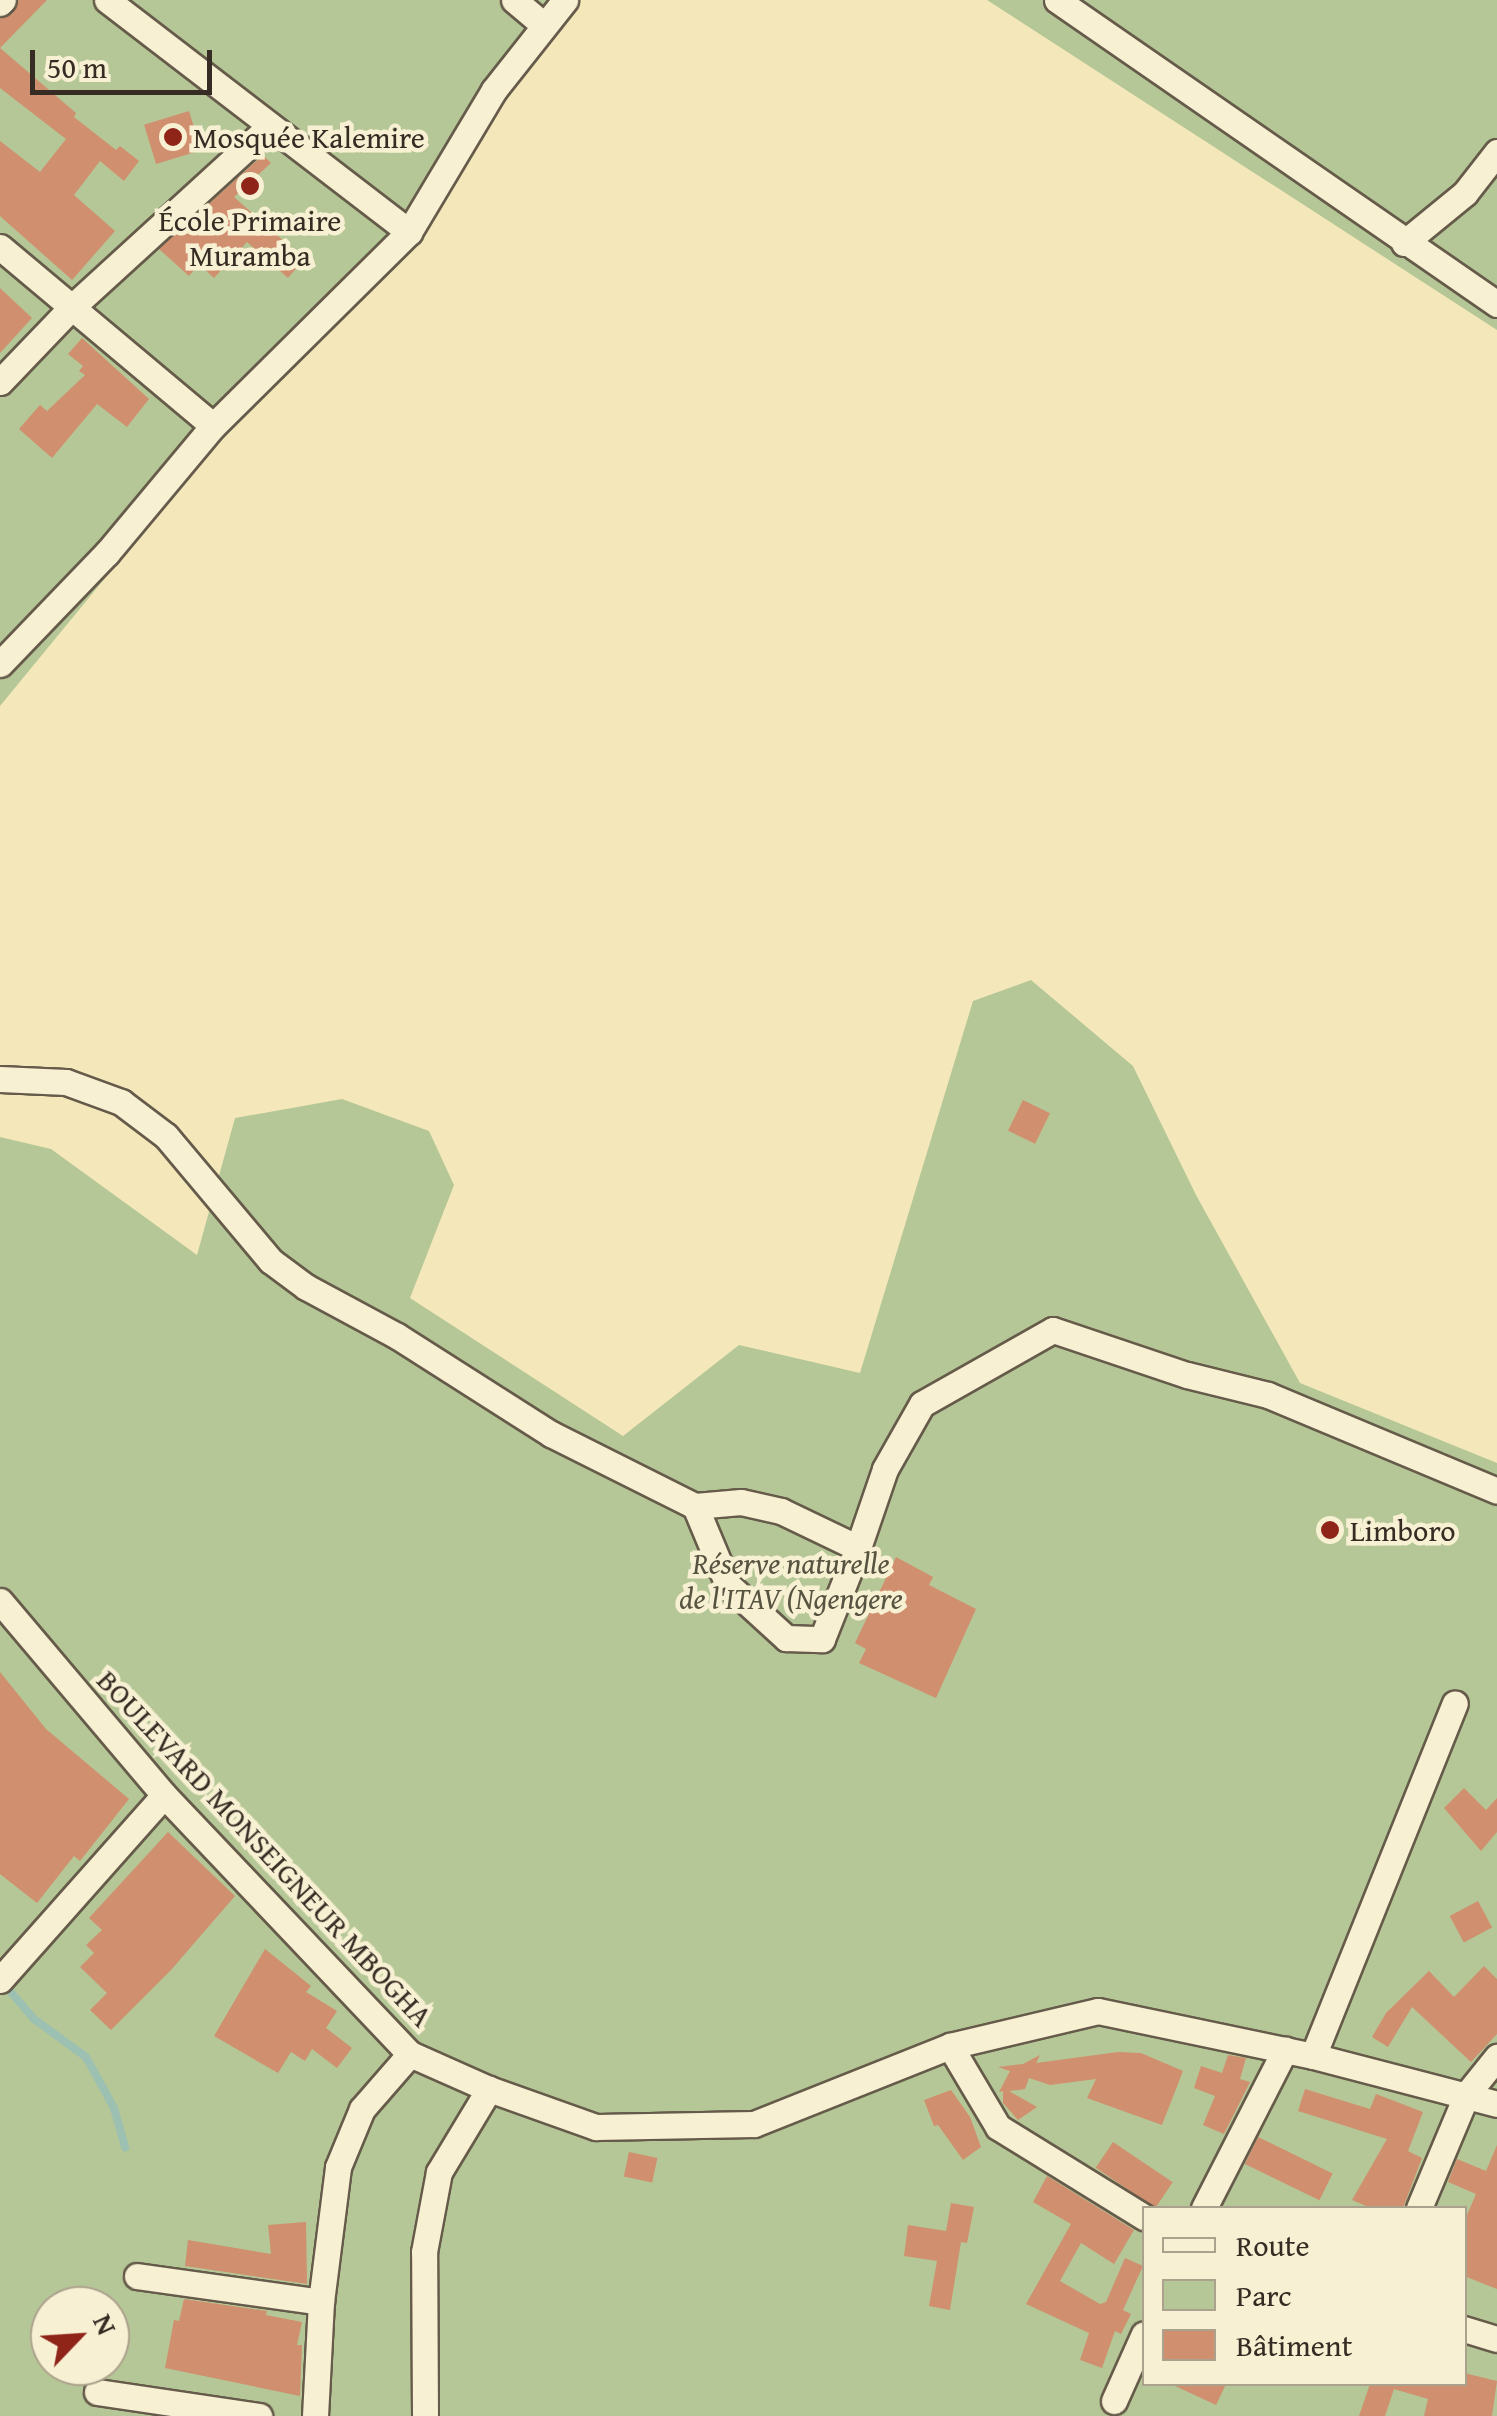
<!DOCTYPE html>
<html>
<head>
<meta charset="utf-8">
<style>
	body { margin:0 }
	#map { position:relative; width:1497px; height:2416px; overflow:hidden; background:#f4e8bb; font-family:"Gentium Book Plus",serif }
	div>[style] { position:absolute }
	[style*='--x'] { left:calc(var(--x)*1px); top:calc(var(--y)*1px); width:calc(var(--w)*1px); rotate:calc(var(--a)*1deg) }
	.green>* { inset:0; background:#b5c796 }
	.stream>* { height:8px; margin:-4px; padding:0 4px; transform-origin:4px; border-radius:4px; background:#9cc0b2 }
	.building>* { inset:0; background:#d08f6e; transform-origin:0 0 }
	.roads { filter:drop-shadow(2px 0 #665b4a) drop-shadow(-2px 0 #665b4a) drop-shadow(0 2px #665b4a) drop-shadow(0 -2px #665b4a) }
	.minor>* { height:25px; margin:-12.5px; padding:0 12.5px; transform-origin:12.5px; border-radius:12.5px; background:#f8f0d3 }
	.dots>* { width:28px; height:28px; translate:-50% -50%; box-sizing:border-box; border:5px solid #f8f0d3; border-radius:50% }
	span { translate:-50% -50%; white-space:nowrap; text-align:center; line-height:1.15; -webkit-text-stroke:9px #f8f0d3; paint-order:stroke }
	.poi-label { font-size:30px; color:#372c24 }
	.left { translate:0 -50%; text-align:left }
	.park-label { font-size:30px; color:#565340; font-style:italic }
	.street-label { font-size:30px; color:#372c24 }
	.legend { position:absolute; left:1142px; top:2206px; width:325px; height:180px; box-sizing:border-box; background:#f8f0d3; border:2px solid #aba28d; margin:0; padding:12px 18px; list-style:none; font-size:30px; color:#372c24 }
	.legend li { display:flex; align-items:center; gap:20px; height:50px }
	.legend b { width:50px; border:2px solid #aba28d }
	.north { position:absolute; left:30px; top:2286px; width:100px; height:100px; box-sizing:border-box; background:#f8f0d3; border:2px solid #aba28d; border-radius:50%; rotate:65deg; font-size:28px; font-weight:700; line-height:40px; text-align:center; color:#372c24 }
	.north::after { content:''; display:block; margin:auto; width:35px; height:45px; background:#8f2418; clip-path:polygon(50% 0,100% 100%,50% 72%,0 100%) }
	.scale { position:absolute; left:30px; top:50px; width:182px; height:45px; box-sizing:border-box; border:5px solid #372c24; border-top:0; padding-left:12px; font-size:30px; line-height:35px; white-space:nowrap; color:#372c24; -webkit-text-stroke:8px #f8f0d3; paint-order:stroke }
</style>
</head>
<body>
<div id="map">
	<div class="green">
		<i style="clip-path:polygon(0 0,580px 0,0 706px)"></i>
		<i style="clip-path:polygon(987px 0,1497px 0,1497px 330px)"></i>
		<i style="clip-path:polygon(evenodd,1031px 980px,1133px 1066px,1196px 1195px,1300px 1383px,1497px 1463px,1497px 2416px,0 2416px,0 1137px,51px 1149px,197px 1255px,235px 1118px,342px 1099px,429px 1131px,454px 1185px,410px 1298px,623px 1436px,739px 1345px,860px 1373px,973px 1001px,1031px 980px,1144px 2208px,1464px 2208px,1464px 2384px,1144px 2384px,1144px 2208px,1031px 980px,50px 2306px,110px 2306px,110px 2366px,50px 2366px,50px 2306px)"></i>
	</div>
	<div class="stream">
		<i style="--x:3;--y:1983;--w:48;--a:49.3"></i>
		<i style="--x:34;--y:2019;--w:64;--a:36.2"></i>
		<i style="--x:86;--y:2057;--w:58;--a:61.2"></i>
		<i style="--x:114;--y:2108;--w:41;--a:74.2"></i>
	</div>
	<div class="building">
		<i style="clip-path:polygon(19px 0,47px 0,0 48px,76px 113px,74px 117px,116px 150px,120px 146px,139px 161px,124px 181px,100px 161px,74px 195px,115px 231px,72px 280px,0 216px,0 141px,40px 172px,66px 139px,0 88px,0 19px,12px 14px)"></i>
		<i style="left:189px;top:111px;width:41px;height:47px;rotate:73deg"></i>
		<i style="clip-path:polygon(263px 155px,271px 163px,234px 197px,304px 259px,288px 278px,247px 242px,214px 278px,199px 264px,189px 276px,159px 249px)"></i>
		<i style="clip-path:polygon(0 288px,32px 318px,0 353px)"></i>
		<i style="clip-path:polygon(82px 338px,149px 399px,127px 427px,97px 404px,52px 458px,19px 429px,40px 405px,47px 411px,85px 375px,79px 371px,83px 366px,68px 354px)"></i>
		<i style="left:1023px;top:1100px;width:30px;height:34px;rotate:26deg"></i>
		<i style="clip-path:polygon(896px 1557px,933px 1577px,929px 1585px,976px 1609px,936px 1698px,859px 1663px,866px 1649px,855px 1643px)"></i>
		<i style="clip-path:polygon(0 1672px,46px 1729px,129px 1799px,80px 1861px,74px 1856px,37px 1903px,0 1874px)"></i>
		<i style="clip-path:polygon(1464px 1788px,1486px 1810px,1497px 1798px,1497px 1832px,1481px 1851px,1444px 1808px)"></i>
		<i style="clip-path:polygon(168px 1832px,235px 1896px,171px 1970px,111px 2030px,90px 2010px,107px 1993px,80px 1967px,94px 1953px,86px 1945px,102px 1930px,89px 1918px)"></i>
		<i style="left:1478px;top:1901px;width:30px;height:32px;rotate:62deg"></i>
		<i style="clip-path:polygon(265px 1949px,311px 1986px,306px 1992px,337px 2011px,326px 2028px,352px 2048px,337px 2068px,312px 2049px,305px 2061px,291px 2052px,278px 2073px,214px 2036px)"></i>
		<i style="clip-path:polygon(1484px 1966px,1497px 1979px,1497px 2034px,1471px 2062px,1412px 2007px,1388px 2047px,1372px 2037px,1386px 2013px,1429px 1971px,1454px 1997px)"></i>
		<i style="clip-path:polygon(1118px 2052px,1141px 2053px,1183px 2071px,1162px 2125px,1087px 2098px,1096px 2079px,1050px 2085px,1029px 2078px,1025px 2089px,1009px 2091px,1037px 2107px,1018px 2120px,1003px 2103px,1003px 2091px,999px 2092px,1010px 2071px,998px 2067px,1023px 2064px,1040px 2055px,1036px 2063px)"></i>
		<i style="clip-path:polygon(1228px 2055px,1246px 2058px,1240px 2079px,1250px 2082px,1224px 2134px,1203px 2125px,1215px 2096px,1194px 2088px,1201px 2066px,1222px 2073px)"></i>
		<i style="clip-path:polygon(1305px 2089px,1370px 2109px,1376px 2094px,1423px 2112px,1408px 2151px,1422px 2158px,1403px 2208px,1371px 2208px,1352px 2200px,1387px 2139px,1298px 2111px)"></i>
		<i style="clip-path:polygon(951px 2090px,970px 2117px,981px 2147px,963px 2160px,938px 2125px,934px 2126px,924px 2100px)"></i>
		<i style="left:1258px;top:2137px;width:83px;height:30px;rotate:26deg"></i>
		<i style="left:1113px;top:2142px;width:72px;height:31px;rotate:34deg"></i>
		<i style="clip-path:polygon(1497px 2145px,1497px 2289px,1464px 2276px,1464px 2222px,1476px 2194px,1448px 2182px,1457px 2159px,1486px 2171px)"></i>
		<i style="left:629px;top:2152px;width:29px;height:25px;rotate:12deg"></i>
		<i style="clip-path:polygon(1047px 2176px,1134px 2230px,1114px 2264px,1081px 2243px,1060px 2281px,1100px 2304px,1106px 2302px,1125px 2258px,1143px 2266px,1123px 2310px,1131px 2314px,1121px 2334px,1115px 2331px,1102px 2368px,1080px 2360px,1089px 2333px,1026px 2304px,1071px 2224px,1033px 2202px)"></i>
		<i style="clip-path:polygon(951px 2203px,974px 2207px,967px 2243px,961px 2242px,950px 2310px,929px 2306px,937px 2261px,904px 2256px,908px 2225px,946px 2231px)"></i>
		<i style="clip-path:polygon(306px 2222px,307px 2284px,185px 2266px,188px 2240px,271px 2254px,268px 2225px)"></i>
		<i style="clip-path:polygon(184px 2299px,267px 2311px,266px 2315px,302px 2322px,297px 2345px,302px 2345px,300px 2396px,165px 2368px,174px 2320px,179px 2321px)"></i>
		<i style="clip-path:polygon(1464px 2373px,1497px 2381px,1492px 2416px,1424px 2416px,1428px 2399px,1394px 2389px,1385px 2416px,1359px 2416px,1370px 2384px,1464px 2384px)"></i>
		<i style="clip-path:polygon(1171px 2384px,1226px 2384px,1216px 2405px)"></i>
	</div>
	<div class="roads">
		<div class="minor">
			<i style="--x:107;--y:0;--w:381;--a:37.5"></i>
			<i style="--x:514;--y:0;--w:39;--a:40"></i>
			<i style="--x:1057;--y:0;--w:535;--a:34.64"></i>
			<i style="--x:0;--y:3;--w:4;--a:-45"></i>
			<i style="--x:1404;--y:243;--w:79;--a:-39.3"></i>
			<i style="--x:1465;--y:193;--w:52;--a:-52"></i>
			<i style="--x:0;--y:247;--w:278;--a:40"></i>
			<i style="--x:0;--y:382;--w:103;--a:-46.2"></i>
			<i style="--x:71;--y:308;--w:268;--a:-42.4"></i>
			<i style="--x:0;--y:664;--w:154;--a:-46.1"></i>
			<i style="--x:107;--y:553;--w:165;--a:-50.2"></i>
			<i style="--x:213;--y:426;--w:276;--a:-44.7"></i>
			<i style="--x:409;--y:232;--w:165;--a:-59.1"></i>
			<i style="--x:494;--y:90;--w:115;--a:-51.7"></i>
			<i style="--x:0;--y:1079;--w:66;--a:2.6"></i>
			<i style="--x:66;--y:1082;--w:59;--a:20"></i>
			<i style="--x:121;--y:1102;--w:56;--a:37.1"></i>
			<i style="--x:166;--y:1136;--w:163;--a:50"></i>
			<i style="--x:271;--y:1261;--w:44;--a:36.6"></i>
			<i style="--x:306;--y:1287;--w:103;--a:28.3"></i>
			<i style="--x:397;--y:1336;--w:183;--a:32.5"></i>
			<i style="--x:551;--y:1434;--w:161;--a:26.6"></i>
			<i style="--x:695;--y:1506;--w:46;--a:-5"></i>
			<i style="--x:741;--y:1502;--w:41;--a:12.7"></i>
			<i style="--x:781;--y:1511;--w:85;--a:25.7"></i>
			<i style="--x:858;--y:1548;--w:83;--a:-71.1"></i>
			<i style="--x:885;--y:1469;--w:75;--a:-60.4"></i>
			<i style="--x:922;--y:1404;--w:150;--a:-29.5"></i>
			<i style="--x:1053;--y:1330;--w:141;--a:18.6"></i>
			<i style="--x:1187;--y:1375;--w:83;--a:13.9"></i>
			<i style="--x:1268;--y:1395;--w:248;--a:22.7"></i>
			<i style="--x:695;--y:1506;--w:86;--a:67.3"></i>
			<i style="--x:728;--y:1585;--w:79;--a:42.4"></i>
			<i style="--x:786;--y:1638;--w:36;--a:2"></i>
			<i style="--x:822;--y:1639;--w:98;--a:-68.4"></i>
			<i style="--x:0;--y:1601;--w:254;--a:49.8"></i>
			<i style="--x:164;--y:1795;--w:357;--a:46.5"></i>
			<i style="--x:410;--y:2054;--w:86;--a:23.9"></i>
			<i style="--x:489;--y:2089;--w:114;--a:19.6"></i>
			<i style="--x:596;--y:2127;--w:158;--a:-1.1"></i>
			<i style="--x:754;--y:2124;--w:211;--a:-21.7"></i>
			<i style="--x:950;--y:2046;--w:152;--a:-13.3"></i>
			<i style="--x:1098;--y:2011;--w:220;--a:11.8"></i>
			<i style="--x:1313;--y:2056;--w:190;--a:14.6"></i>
			<i style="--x:0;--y:1980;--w:247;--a:-48.4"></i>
			<i style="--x:950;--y:2046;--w:94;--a:59.3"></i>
			<i style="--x:998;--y:2127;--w:172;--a:31.7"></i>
			<i style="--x:1313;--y:2056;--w:380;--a:-68.1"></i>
			<i style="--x:1204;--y:2208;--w:178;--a:-62.9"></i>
			<i style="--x:1419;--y:2208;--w:124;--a:-67.2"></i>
			<i style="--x:1467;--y:2094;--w:48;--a:-51"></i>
			<i style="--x:137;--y:2276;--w:186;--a:8"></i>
			<i style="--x:1464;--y:2329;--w:34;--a:17"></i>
			<i style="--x:97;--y:2392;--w:164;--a:8.4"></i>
			<i style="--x:1114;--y:2401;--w:73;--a:-65.9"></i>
			<i style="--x:315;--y:2416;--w:114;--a:-87"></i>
			<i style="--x:321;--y:2302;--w:136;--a:-82.8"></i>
			<i style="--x:338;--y:2167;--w:63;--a:-67.5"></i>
			<i style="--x:362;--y:2109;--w:73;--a:-48.9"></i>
			<i style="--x:425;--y:2416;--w:164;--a:-90.3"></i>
			<i style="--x:424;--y:2252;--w:81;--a:-79.4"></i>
			<i style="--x:439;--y:2172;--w:97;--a:-58.9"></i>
		</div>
	</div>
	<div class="dots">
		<i style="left:173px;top:137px;background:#8f2418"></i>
		<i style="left:250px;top:186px;background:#8f2418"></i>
		<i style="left:1330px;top:1530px;background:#8f2418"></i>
	</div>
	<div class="poi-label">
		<span class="left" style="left:193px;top:137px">Mosquée Kalemire</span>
		<span style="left:250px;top:237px">École Primaire<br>Muramba</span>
		<span class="left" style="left:1350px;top:1530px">Limboro</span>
	</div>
	<div class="park-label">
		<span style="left:791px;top:1580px">Réserve naturelle<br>de l'ITAV (Ngengere</span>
	</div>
	<div class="street-label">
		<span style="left:265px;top:1848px;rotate:47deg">BOULEVARD MONSEIGNEUR MBOGHA</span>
	</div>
	<ul class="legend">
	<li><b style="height:12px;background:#f8f0d3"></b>Route</li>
	<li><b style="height:28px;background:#b5c796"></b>Parc</li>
	<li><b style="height:28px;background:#d08f6e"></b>Bâtiment</li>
	</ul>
	<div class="north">N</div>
	<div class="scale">50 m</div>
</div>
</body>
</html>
